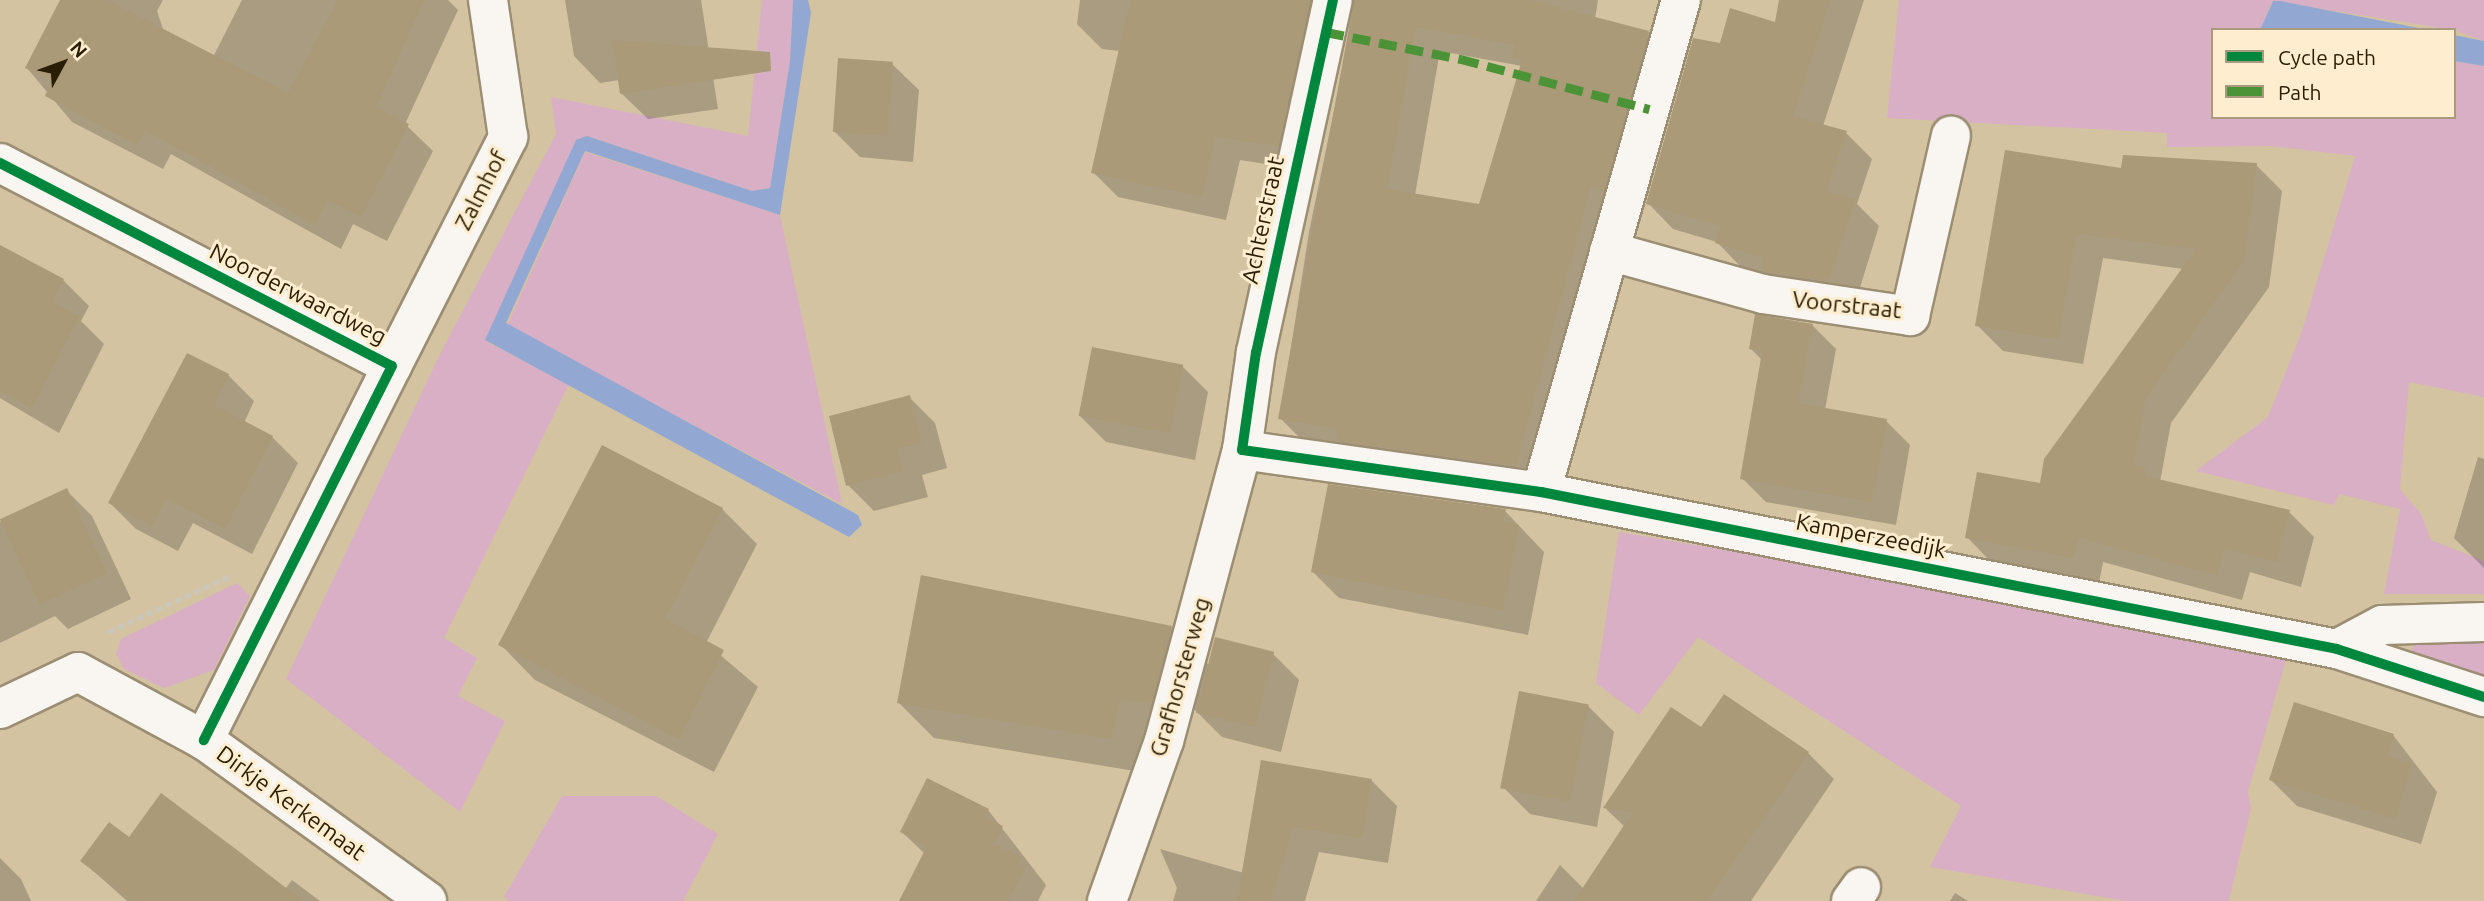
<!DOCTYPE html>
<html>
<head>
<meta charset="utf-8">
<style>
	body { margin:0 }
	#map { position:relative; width:2484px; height:901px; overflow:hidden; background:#d4c3a1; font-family:Ubuntu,sans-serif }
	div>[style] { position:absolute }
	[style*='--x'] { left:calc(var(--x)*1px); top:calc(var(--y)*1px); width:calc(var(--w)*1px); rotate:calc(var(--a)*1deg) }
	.green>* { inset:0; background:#d8afc5 }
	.water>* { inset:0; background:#92a8d3 }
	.shadow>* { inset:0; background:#0003 }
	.building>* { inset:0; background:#aa9a78; transform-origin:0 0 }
	.path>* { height:4.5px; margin-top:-2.25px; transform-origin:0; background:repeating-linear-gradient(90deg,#cbc6ba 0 7px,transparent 0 10.5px) }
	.roads { filter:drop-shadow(2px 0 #9b8e73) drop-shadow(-2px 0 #9b8e73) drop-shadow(0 2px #9b8e73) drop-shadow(0 -2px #9b8e73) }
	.minor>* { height:38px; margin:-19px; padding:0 19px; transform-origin:19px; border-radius:19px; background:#f9f6f1 }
	.quiet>* { height:9px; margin-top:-4.5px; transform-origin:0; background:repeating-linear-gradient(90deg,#4c9236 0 18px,transparent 0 27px) }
	.cycleway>* { height:10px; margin:-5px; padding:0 5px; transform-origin:5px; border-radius:5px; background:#00873e }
	span { translate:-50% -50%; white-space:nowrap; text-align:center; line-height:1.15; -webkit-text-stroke:6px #feedce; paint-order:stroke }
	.street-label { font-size:23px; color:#291d03 }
	.legend { position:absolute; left:2211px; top:28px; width:245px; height:91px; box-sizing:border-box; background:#feedce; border:2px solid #a99a7d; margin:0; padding:9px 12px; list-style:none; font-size:21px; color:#291d03 }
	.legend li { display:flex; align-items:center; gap:14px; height:35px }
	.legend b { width:35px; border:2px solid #a99a7d }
	.north { position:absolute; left:28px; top:28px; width:70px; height:70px; -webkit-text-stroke:5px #feedce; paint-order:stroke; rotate:49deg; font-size:19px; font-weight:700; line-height:28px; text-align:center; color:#291d03 }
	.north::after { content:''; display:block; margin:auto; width:24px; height:32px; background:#291d03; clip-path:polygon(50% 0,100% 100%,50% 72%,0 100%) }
</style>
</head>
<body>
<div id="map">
	<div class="green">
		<i style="clip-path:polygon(762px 0,793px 0,790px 61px,770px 188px,752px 191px,587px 136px,489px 343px,569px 384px,444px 638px,477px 658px,458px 696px,505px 721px,460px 812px,286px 679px,441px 352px,556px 134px,551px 97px,748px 136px)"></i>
		<i style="clip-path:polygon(1899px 0,2484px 0,2484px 41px,2454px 30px,2272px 1px,2260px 30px,2213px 30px,2213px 117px,2454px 117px,2454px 61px,2484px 66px,2484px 397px,2409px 382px,2400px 489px,2421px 514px,2431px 540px,2484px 561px,2484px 594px,2384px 594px,2400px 509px,2339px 494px,2334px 505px,2196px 471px,2268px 417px,2302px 331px,2355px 156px,2272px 146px,2167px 147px,2167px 133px,1887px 118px)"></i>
		<i style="clip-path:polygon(585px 152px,780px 215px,842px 504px,507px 326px)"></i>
		<i style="clip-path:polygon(1619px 532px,2163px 625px,2287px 656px,2248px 792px,2251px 808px,2229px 901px,2126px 901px,1930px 867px,1961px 806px,1698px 637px,1639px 715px,1596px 683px)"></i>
		<i style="clip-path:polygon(237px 583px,250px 596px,214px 670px,164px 688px,124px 669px,116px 654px,121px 639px)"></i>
		<i style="clip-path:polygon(2416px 640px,2484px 640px,2484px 676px,2411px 652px)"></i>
		<i style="clip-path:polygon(562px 796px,656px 796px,718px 834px,683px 901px,509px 901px,504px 897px)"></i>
	</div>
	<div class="water">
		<i style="clip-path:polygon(793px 0,808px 0,811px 13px,780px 215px,585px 151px,506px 323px,858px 515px,862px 525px,849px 537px,485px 340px,576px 140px,587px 136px,752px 191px,770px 188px,790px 61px)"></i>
		<i style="clip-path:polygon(2273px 1px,2280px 1px,2429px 30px,2260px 30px)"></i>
		<i style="clip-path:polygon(2454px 35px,2484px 41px,2484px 66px,2454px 61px)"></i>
	</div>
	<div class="shadow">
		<i style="clip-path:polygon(62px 0,163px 0,157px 11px,164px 32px,213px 57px,242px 0,448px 0,458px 10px,405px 124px,433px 151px,387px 241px,353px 224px,341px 249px,171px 154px,163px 169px,72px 122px,27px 68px)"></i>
		<i style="clip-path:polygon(565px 0,701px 0,718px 109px,648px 119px,621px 93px,619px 80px,600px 83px,574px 56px)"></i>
		<i style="clip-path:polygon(evenodd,1080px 0,1598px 0,1595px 19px,1649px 33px,1673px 57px,1540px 490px,1305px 443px,1280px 418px,1309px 232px,1356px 4px,1336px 20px,1303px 170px,1240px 160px,1226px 220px,1118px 197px,1093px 172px,1120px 51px,1102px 49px,1077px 24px,1080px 0,1440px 51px,1522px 66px,1481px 206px,1415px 195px,1440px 51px)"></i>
		<i style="clip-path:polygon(1781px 0,1864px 0,1823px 126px,1846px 133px,1872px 159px,1857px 204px,1879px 226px,1855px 304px,1742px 268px,1717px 242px,1673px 229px,1648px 203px,1721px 45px,1776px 24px)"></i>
		<i style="clip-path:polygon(892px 64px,919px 90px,913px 162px,860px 157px,834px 131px)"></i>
		<i style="clip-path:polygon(2256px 165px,2282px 191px,2269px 287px,2171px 423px,2160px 482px,2289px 512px,2314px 537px,2301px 587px,2250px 572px,2242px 600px,2103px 562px,2099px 583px,1992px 563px,1967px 537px,2041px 485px,2183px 269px,2103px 258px,2083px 364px,2003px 351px,1977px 325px,2122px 170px)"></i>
		<i style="clip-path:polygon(0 248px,63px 280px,89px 306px,81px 321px,104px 344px,59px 433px,0 398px)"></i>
		<i style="clip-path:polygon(1812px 325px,1836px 349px,1825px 410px,1886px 421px,1910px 445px,1896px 525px,1766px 502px,1742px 478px,1763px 361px,1751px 349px)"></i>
		<i style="clip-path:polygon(1182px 366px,1208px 392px,1195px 460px,1106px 442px,1080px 416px)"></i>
		<i style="clip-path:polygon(228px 375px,254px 401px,244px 423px,272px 437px,298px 463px,252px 554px,193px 523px,178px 551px,136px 529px,110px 503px)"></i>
		<i style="clip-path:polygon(909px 397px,935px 423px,947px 468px,922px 475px,928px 497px,874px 511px,848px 485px)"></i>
		<i style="clip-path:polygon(2478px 457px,2484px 459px,2484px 568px,2454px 538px)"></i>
		<i style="clip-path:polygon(66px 490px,92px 516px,131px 599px,68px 629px,55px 616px,0 643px,0 522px)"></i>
		<i style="clip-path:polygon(722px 509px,757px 544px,706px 643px,758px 687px,714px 772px,535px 680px,501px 645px)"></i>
		<i style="clip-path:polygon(1505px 511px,1544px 552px,1528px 635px,1339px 598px,1313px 572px)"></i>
		<i style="clip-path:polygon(1171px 628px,1209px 665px,1273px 654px,1299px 680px,1281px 752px,1222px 737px,1194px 709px,1186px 737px,1154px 734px,1147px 773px,934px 738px,899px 703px)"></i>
		<i style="clip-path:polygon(1588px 706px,1614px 732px,1597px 827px,1530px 814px,1504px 788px)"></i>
		<i style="clip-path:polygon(1702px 729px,1808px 753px,1834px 779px,1751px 901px,1536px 901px,1560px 865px,1584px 889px,1625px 827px,1605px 808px)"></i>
		<i style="clip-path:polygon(2393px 735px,2437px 792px,2421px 844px,2297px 806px,2271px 780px)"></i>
		<i style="clip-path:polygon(1262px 762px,1371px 780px,1397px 806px,1388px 863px,1319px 852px,1305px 901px,1173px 901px,1177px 888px,1160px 849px,1244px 873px)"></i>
		<i style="clip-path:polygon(988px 810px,1046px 885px,1038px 901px,943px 901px,925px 854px,902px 832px)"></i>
		<i style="clip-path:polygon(129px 839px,285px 889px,292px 880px,320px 901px,127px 901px,82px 861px)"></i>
		<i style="clip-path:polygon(0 858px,21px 879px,31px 901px,0 901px)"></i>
		<i style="clip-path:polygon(1955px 893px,1968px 901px,1950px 901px)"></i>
	</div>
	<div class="building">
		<i style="clip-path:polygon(60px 0,107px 0,288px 93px,338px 0,424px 0,376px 107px,409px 124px,361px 217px,327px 200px,315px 225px,145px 130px,137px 145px,45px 96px,52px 81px,25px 68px)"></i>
		<i style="clip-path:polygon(1130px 0,1311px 0,1279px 146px,1215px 137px,1202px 197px,1091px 173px)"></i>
		<i style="clip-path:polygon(evenodd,1354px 0,1530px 0,1649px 31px,1604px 191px,1591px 187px,1516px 466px,1336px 441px,1338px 429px,1278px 419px,1354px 0,1416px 27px,1515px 45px,1511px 57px,1522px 60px,1479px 204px,1387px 189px,1416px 27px)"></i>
		<i style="clip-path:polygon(1779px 0,1830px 0,1793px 116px,1847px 131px,1827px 191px,1855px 199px,1830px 279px,1821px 280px,1762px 271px,1764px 258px,1715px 243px,1720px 226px,1646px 204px,1693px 38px,1720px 43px,1730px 8px,1775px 22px)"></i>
		<i style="clip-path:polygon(612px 40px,770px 52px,771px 71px,620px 94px)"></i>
		<i style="left:838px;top:58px;width:55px;height:74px;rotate:4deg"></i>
		<i style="clip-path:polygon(2005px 150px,2121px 168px,2123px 155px,2257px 163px,2244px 261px,2146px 397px,2134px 464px,2146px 467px,2145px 476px,2290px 510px,2276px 562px,2225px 548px,2217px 576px,2078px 537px,2074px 558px,1965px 538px,1977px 472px,2040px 483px,2044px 459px,2196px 249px,2077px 234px,2058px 339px,1975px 326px)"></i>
		<i style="clip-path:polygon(0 245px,64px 279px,52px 302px,79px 316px,32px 408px,0 391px)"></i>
		<i style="clip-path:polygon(1755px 314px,1813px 324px,1798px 403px,1887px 419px,1872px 502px,1740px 479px,1762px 352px,1749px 349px)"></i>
		<i style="left:1092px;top:347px;width:93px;height:70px;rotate:11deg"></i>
		<i style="clip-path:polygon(187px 353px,229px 374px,214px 405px,273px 436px,225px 529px,166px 498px,152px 526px,108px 503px)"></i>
		<i style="clip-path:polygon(910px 395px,922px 443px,897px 449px,903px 471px,846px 486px,829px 416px)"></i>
		<i style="clip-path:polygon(602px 445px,723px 508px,665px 619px,724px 650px,679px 739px,498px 645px)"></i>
		<i style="clip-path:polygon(1328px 484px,1506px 509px,1503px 522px,1519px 525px,1503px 610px,1311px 572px)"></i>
		<i style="left:67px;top:488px;width:94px;height:74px;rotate:65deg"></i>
		<i style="clip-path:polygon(921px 575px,1172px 626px,1152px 702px,1119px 700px,1112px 739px,897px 703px)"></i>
		<i style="left:1215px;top:637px;width:61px;height:78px;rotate:14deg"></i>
		<i style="left:1519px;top:691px;width:71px;height:99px;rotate:11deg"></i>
		<i style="clip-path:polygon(1724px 694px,1809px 752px,1707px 901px,1574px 901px,1632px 813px,1603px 808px,1671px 707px,1701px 727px)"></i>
		<i style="clip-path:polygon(2294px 702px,2394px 734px,2387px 756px,2412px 764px,2395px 819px,2269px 780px)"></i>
		<i style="clip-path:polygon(1261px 760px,1372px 779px,1362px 838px,1293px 827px,1271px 901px,1237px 901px)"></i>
		<i style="clip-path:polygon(927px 778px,989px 809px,985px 817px,1003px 826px,994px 844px,1021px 857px,1018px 864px,1026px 867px,1008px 901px,899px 901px,927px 846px,900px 832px)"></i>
		<i style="clip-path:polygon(161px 793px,237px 850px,303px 901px,133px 901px,80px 861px,109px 822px,129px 837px)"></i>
	</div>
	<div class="path">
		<i style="--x:108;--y:632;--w:134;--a:-24.7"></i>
	</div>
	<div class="roads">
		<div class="minor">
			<i style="--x:0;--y:163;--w:441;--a:27.4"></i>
			<i style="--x:392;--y:366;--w:419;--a:116.7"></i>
			<i style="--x:1609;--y:251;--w:160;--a:15.6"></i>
			<i style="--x:1763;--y:294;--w:149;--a:8.5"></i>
			<i style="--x:1910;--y:316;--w:185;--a:-77.2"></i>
			<i style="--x:392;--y:366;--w:257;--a:-63.1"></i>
			<i style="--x:508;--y:137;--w:138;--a:-98.3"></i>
			<i style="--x:1242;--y:450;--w:302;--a:8"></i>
			<i style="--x:1541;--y:492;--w:811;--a:11.16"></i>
			<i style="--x:2337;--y:649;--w:155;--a:18.1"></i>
			<i style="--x:1541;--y:492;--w:512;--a:-74.12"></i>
			<i style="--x:2337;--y:649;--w:51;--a:-28.1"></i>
			<i style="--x:2382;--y:625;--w:102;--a:-1.7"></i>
			<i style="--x:0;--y:709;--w:86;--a:-25.4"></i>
			<i style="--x:78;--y:672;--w:143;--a:28.4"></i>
			<i style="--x:204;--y:740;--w:275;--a:35.8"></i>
			<i style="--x:1107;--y:901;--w:170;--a:-70.4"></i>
			<i style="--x:1164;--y:741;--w:301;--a:-75"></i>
			<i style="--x:1242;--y:450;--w:99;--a:-81.9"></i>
			<i style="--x:1256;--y:352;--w:360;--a:-77.7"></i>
			<i style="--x:1851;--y:901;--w:17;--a:-54"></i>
		</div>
	</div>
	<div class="quiet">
		<i style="--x:1326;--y:32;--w:138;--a:11.3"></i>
		<i style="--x:1461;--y:59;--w:195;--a:14.9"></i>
	</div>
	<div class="cycleway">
		<i style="--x:1333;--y:0;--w:360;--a:102.3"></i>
		<i style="--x:1256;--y:352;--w:99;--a:98.1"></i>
		<i style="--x:1242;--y:450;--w:302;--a:8"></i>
		<i style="--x:1541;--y:492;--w:811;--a:11.16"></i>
		<i style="--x:2337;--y:649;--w:155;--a:18.1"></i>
		<i style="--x:0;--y:163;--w:441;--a:27.4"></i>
		<i style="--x:392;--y:366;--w:419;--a:116.7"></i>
	</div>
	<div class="street-label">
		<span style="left:481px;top:190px;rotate:-63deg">Zalmhof</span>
		<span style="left:1263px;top:220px;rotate:-78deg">Achterstraat</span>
		<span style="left:298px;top:294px;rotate:27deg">Noorderwaardweg</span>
		<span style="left:1847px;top:305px;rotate:6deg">Voorstraat</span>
		<span style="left:1871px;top:536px;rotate:11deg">Kamperzeedijk</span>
		<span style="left:1180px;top:677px;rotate:-74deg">Grafhorsterweg</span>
		<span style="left:291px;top:803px;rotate:36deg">Dirkje Kerkemaat</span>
	</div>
	<ul class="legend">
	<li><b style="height:9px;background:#00873e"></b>Cycle path</li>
	<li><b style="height:9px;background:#4c9236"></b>Path</li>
	</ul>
	<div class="north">N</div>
</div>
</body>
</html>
